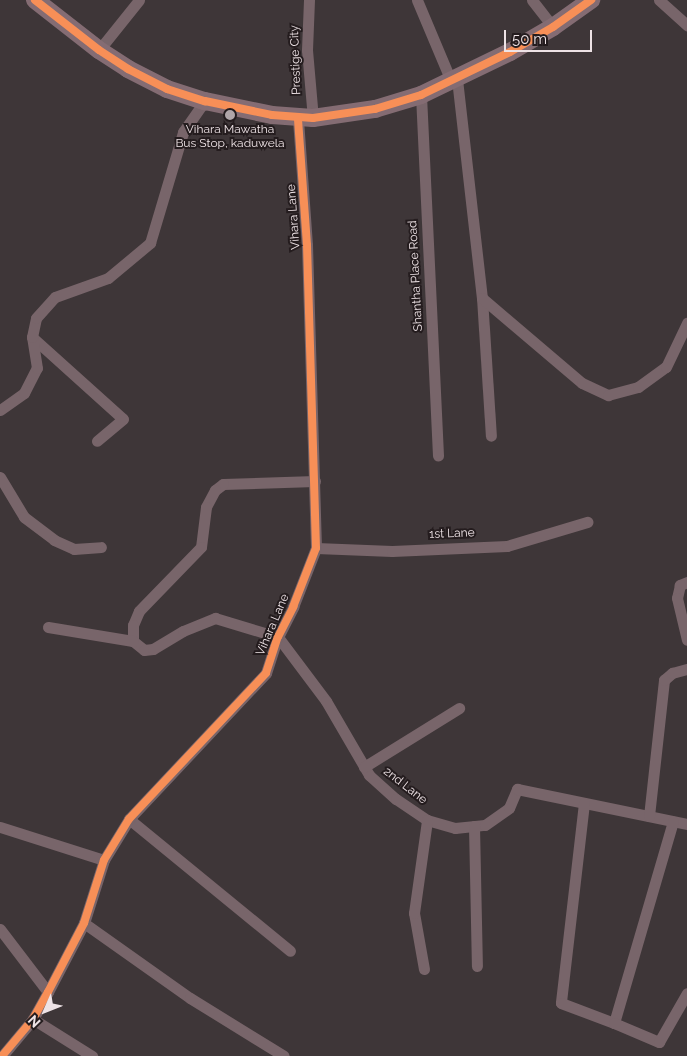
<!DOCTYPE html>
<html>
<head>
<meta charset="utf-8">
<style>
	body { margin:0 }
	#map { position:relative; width:687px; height:1056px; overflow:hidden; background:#3e3638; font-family:Raleway,sans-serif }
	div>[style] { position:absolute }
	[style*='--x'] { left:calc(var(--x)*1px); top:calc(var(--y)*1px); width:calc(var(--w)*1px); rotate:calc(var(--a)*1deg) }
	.minor>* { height:11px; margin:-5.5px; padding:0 5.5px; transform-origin:5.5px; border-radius:5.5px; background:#78656a }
	.primary>* { height:18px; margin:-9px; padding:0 9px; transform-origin:9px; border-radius:9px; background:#846c73 }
	.cycleway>* { height:8px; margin:-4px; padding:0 4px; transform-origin:4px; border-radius:4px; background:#f78f57 }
	.dots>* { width:14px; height:14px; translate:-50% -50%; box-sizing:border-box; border:2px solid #241c1e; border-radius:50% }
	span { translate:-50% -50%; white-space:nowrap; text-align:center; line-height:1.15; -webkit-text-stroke:4px #241c1e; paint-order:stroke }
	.street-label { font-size:12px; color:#eee3e6 }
	.poi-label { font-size:12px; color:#eee3e6 }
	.north { position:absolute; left:20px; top:986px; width:50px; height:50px; -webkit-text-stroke:4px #241c1e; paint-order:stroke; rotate:226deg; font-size:14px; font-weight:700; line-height:20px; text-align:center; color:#eee3e6 }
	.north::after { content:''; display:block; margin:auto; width:18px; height:22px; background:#eee3e6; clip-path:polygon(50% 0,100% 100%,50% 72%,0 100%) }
	.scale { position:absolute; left:504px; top:30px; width:88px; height:22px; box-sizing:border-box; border:2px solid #eee3e6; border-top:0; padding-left:6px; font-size:15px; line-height:18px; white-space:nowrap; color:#eee3e6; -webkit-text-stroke:4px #241c1e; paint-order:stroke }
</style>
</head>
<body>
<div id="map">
	<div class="minor">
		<i style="--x:309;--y:0;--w:50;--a:92.3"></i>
		<i style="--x:307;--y:50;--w:68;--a:85"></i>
		<i style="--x:417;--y:0;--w:88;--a:67.2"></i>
		<i style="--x:532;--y:0;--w:34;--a:52"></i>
		<i style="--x:659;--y:0;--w:38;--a:42"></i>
		<i style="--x:99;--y:50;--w:64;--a:-51.3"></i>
		<i style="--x:457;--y:79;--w:220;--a:83.5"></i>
		<i style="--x:482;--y:298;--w:138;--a:86.3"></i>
		<i style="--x:421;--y:95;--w:361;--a:87.3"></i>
		<i style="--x:482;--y:298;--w:131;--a:40.4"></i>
		<i style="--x:582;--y:383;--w:29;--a:25"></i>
		<i style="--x:608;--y:395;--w:31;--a:-15"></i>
		<i style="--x:638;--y:387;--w:34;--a:-36"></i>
		<i style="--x:666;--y:367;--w:49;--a:-64.5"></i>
		<i style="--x:32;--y:337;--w:122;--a:42"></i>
		<i style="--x:123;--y:419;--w:34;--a:140"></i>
		<i style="--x:0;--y:410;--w:29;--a:-35"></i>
		<i style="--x:24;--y:393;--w:28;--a:-63"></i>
		<i style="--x:37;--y:368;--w:31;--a:-99"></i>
		<i style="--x:32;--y:337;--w:19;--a:-78"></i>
		<i style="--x:36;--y:318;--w:28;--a:-48"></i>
		<i style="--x:55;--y:297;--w:56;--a:-19.7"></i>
		<i style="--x:108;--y:278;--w:55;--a:-39.8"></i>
		<i style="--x:150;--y:243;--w:116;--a:-73.4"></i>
		<i style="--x:183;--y:132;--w:38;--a:-55"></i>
		<i style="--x:0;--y:477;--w:47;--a:59"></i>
		<i style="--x:24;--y:517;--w:38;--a:37"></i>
		<i style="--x:54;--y:540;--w:22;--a:24"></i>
		<i style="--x:74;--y:549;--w:27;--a:-4"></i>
		<i style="--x:315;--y:481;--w:92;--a:178.1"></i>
		<i style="--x:223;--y:484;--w:10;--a:143"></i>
		<i style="--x:215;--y:490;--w:19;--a:118"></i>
		<i style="--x:206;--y:507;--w:40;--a:97.1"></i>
		<i style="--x:201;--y:547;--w:89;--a:134.1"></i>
		<i style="--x:139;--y:611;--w:15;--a:113"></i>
		<i style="--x:133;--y:625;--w:16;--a:90"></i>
		<i style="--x:133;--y:641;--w:14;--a:39"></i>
		<i style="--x:144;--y:650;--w:9;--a:-6"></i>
		<i style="--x:153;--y:649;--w:35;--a:-31"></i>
		<i style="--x:183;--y:631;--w:35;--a:-22"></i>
		<i style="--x:215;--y:618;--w:66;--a:16.8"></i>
		<i style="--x:278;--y:637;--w:80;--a:53.1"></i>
		<i style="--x:326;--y:701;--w:86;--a:59.8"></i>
		<i style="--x:369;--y:775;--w:36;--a:42"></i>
		<i style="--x:396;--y:799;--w:37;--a:34"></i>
		<i style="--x:427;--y:820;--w:29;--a:16"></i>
		<i style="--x:455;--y:828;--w:30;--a:-6"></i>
		<i style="--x:485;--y:825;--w:29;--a:-35"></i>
		<i style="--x:509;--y:808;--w:21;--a:-67"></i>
		<i style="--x:517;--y:789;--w:174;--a:11.6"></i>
		<i style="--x:316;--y:548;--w:76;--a:2.3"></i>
		<i style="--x:392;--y:551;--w:115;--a:-2.5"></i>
		<i style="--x:507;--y:546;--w:84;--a:-16.7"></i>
		<i style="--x:687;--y:582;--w:8;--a:157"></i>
		<i style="--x:680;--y:585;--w:13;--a:103"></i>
		<i style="--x:677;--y:598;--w:43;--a:76.6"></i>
		<i style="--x:48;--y:627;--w:86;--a:9.4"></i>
		<i style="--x:364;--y:767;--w:112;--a:-31.8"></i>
		<i style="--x:584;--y:803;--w:201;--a:96.6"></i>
		<i style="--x:561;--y:1003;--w:57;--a:20.7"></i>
		<i style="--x:614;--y:1023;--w:210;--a:-73.7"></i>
		<i style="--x:649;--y:816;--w:137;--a:-83.7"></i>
		<i style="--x:664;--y:680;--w:11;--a:-41"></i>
		<i style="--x:672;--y:673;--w:16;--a:-15"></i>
		<i style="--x:129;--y:819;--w:208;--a:39.3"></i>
		<i style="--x:474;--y:826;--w:140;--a:88.8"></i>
		<i style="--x:0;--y:827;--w:109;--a:17.6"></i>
		<i style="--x:84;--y:923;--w:130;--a:35.3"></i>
		<i style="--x:190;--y:998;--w:110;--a:31.7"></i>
		<i style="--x:0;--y:929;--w:79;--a:52.7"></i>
		<i style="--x:424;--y:969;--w:57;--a:-100.1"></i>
		<i style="--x:414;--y:913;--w:94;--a:-82"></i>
		<i style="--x:33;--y:1019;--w:70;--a:32.1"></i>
		<i style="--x:614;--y:1023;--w:49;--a:22.9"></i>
		<i style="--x:659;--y:1042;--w:56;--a:-60.3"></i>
		<i style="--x:2;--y:1056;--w:48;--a:-50"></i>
		<i style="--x:33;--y:1019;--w:31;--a:-61"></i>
		<i style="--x:48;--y:992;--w:78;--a:-62.4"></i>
		<i style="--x:84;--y:923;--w:66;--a:-72.4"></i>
		<i style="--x:104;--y:860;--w:48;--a:-58.6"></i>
		<i style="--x:129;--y:819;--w:200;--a:-46.8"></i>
		<i style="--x:266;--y:673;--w:38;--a:-72"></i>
		<i style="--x:278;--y:637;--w:34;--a:-63"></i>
		<i style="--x:293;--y:607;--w:63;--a:-68.7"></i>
		<i style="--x:316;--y:548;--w:303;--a:-91.7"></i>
		<i style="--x:307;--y:245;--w:127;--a:-94.1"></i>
	</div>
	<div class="primary">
		<i style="--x:35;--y:0;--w:81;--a:38"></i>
		<i style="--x:99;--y:50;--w:35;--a:33"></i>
		<i style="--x:128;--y:69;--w:44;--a:27.1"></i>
		<i style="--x:167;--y:89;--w:40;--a:18"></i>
		<i style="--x:205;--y:101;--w:68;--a:11.8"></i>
		<i style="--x:272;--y:115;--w:41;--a:4.2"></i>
		<i style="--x:313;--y:118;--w:63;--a:-8.3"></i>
		<i style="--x:375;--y:109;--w:48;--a:-16.9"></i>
		<i style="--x:421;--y:95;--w:99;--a:-25.8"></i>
		<i style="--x:510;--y:52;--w:50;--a:-30.2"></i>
		<i style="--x:553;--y:27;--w:47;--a:-35.4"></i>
	</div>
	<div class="cycleway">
		<i style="--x:35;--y:0;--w:81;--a:38"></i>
		<i style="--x:99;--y:50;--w:35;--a:33"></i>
		<i style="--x:128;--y:69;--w:44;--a:27.1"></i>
		<i style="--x:167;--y:89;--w:40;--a:18"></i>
		<i style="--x:205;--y:101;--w:68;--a:11.8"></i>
		<i style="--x:272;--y:115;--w:41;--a:4.2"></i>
		<i style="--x:313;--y:118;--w:63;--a:-8.3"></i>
		<i style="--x:375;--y:109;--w:48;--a:-16.9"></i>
		<i style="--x:421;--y:95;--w:99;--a:-25.8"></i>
		<i style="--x:510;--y:52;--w:50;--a:-30.2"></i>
		<i style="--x:553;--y:27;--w:47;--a:-35.4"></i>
		<i style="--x:2;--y:1056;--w:48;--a:-50"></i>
		<i style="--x:33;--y:1019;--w:31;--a:-61"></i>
		<i style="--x:48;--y:992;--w:78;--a:-62.4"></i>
		<i style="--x:84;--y:923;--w:66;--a:-72.4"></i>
		<i style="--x:104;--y:860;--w:48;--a:-58.6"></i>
		<i style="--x:129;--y:819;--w:200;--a:-46.8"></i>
		<i style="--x:266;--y:673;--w:38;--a:-72"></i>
		<i style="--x:278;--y:637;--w:34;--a:-63"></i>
		<i style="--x:293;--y:607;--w:63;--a:-68.7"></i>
		<i style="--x:316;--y:548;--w:303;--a:-91.7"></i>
		<i style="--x:307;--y:245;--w:127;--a:-94.1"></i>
	</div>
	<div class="dots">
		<i style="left:230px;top:115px;background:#b0a6a9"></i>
	</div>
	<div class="street-label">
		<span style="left:296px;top:60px;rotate:-92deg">Prestige City</span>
		<span style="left:294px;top:217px;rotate:-94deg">Vihara Lane</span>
		<span style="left:416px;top:276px;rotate:-93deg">Shantha Place Road</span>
		<span style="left:452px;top:534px;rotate:-2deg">1st Lane</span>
		<span style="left:273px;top:625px;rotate:-67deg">Vihara Lane</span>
		<span style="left:405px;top:786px;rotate:38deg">2nd Lane</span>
	</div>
	<div class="poi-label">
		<span style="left:230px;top:137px">Vihara Mawatha<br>Bus Stop, kaduwela</span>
	</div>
	<div class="north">N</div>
	<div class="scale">50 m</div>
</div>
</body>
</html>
